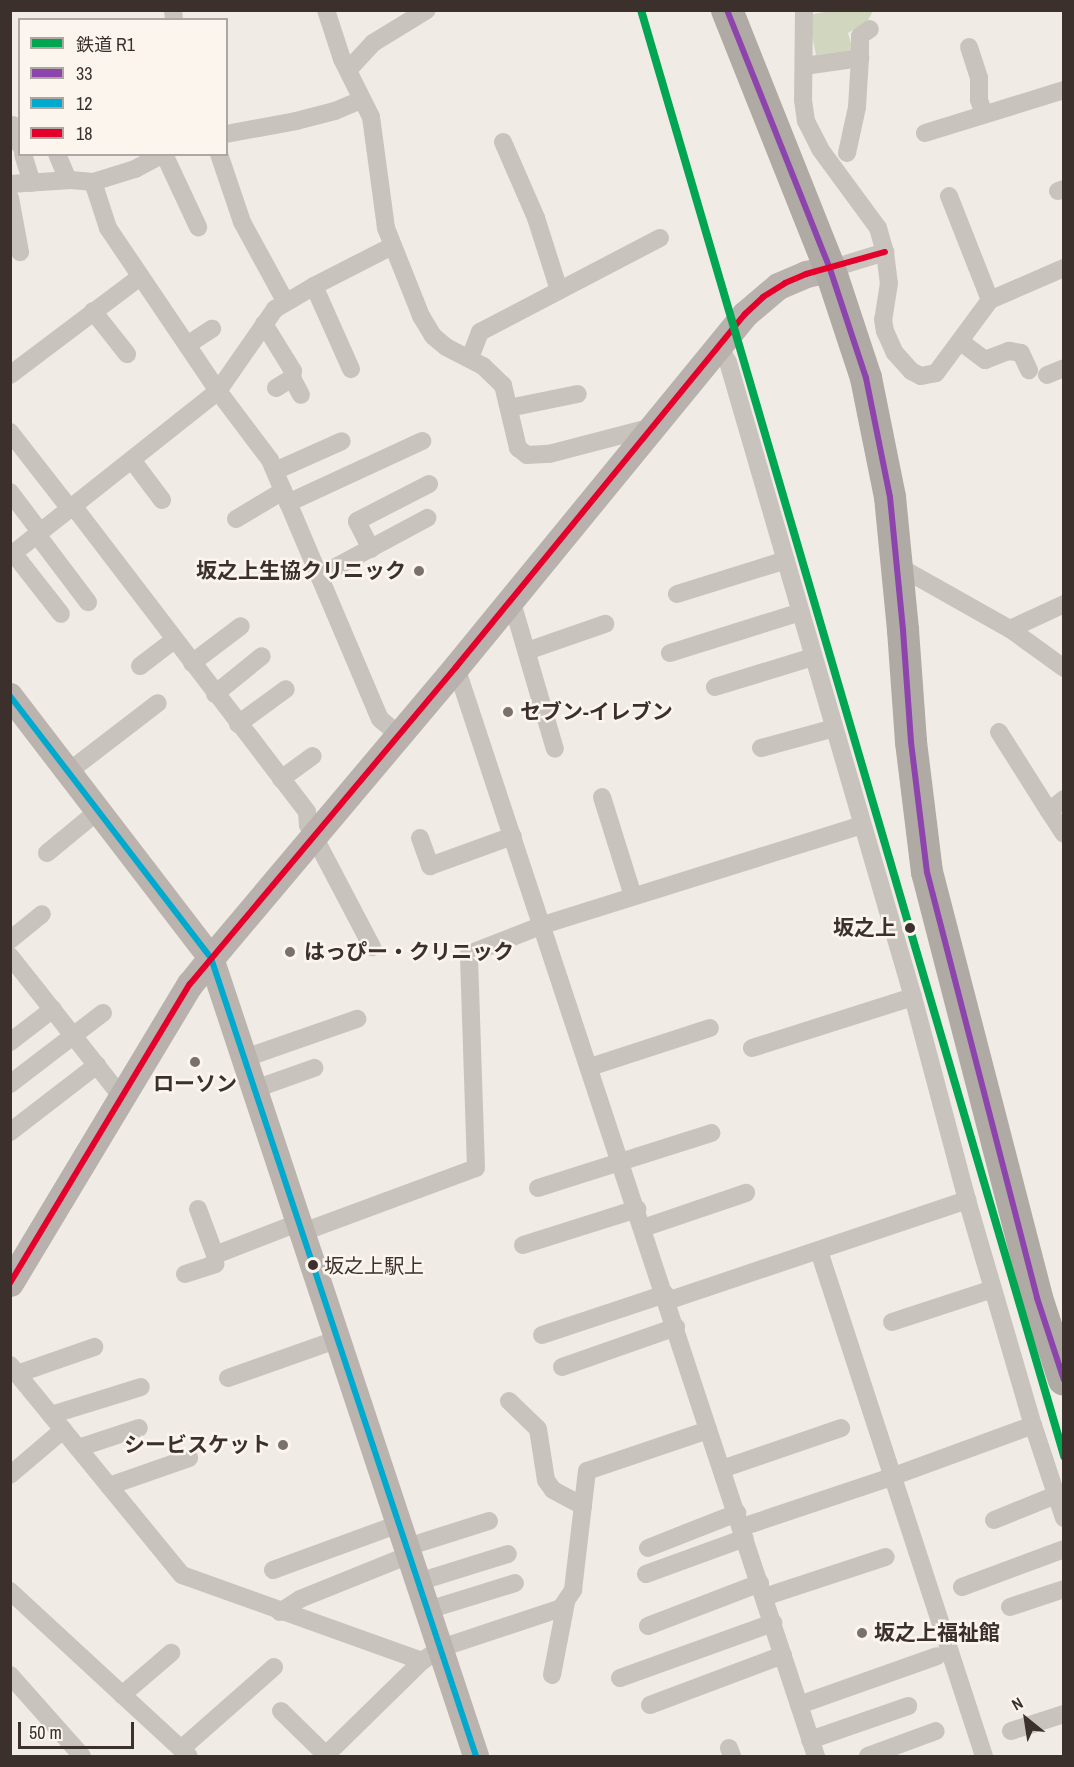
<!DOCTYPE html>
<html>
<head>
<meta charset="utf-8">
<style>
	body { margin:0 }
	#map { position:relative; width:1074px; height:1767px; overflow:hidden; background:#f0ebe5; font-family:"Archivo Narrow","Noto Sans JP",sans-serif }
	div>[style] { position:absolute }
	[style*='--x'] { left:calc(var(--x)*1px); top:calc(var(--y)*1px); width:calc(var(--w)*1px); rotate:calc(var(--a)*1deg) }
	.green>* { inset:0; background:#d1d6bf }
	.street>* { height:18px; margin:-9px; padding:0 9px; transform-origin:9px; border-radius:9px; background:#c9c3be }
	.secondary>* { height:26px; margin:-13px; padding:0 13px; transform-origin:13px; border-radius:13px; background:#bab3ae }
	.primary>* { height:27px; margin:-13.5px; padding:0 13.5px; transform-origin:13.5px; border-radius:13.5px; background:#b8b1ad }
	.highway>* { height:32px; margin:-16px; padding:0 16px; transform-origin:16px; border-radius:16px; background:#afaaa4 }
	.bus-1>* { height:6px; margin:-3px; padding:0 3px; transform-origin:3px; border-radius:3px; background:#8e44ad }
	.bus-2>* { height:6px; margin:-3px; padding:0 3px; transform-origin:3px; border-radius:3px; background:#00a9ce }
	.bus-3>* { height:6px; margin:-3px; padding:0 3px; transform-origin:3px; border-radius:3px; background:#e4002b }
	.rail-1>* { height:8px; margin:-4px; padding:0 4px; transform-origin:4px; border-radius:4px; background:#00a651 }
	.dots>* { width:16px; height:16px; translate:-50% -50%; box-sizing:border-box; border:3px solid #fbf5ee; border-radius:50% }
	span { translate:-50% -50%; white-space:nowrap; text-align:center; line-height:1.15; -webkit-text-stroke:5px #fbf5ee; paint-order:stroke }
	.bus-label { font-size:20px; color:#3b302b }
	.left { translate:0 -50%; text-align:left }
	.poi-label { font-size:21px; color:#3b302b; font-weight:700 }
	.right { translate:-100% -50%; text-align:right }
	.stop-label { font-size:21px; color:#3b302b; font-weight:700 }
	.frame { position:absolute; inset:0; border:12px solid #3b302b; pointer-events:none }
	.legend { position:absolute; left:18px; top:18px; width:210px; height:138px; box-sizing:border-box; background:#fbf5ee; border:2px solid #aea6a0; margin:0; padding:8px 10px; list-style:none; font-size:18px; color:#3b302b }
	.legend li { display:flex; align-items:center; gap:12px; height:30px }
	.legend b { width:30px; border:2px solid #aea6a0 }
	.north { position:absolute; left:996px; top:1689px; width:60px; height:60px; -webkit-text-stroke:4px #fbf5ee; paint-order:stroke; rotate:330deg; font-size:16px; font-weight:700; line-height:24px; text-align:center; color:#3b302b }
	.north::after { content:''; display:block; margin:auto; width:21px; height:27px; background:#3b302b; clip-path:polygon(50% 0,100% 100%,50% 72%,0 100%) }
	.scale { position:absolute; left:18px; top:1722px; width:116px; height:27px; box-sizing:border-box; border:3px solid #3b302b; border-top:0; padding-left:8px; font-size:18px; line-height:21px; white-space:nowrap; color:#3b302b; -webkit-text-stroke:4px #fbf5ee; paint-order:stroke }
</style>
</head>
<body>
<div id="map">
	<div class="green">
		<i style="clip-path:polygon(830px 11px,873px 11px,867px 22px,848px 33px,853px 50px,816px 55px,808px 15px)"></i>
	</div>
	<div class="street">
		<i style="--x:173;--y:10;--w:10;--a:84"></i>
		<i style="--x:326;--y:10;--w:52;--a:71.9"></i>
		<i style="--x:342;--y:59;--w:65;--a:63.4"></i>
		<i style="--x:371;--y:117;--w:112;--a:82.3"></i>
		<i style="--x:386;--y:228;--w:95;--a:68.3"></i>
		<i style="--x:421;--y:316;--w:23;--a:59"></i>
		<i style="--x:433;--y:336;--w:17;--a:40"></i>
		<i style="--x:446;--y:347;--w:42;--a:27.2"></i>
		<i style="--x:483;--y:366;--w:28;--a:44"></i>
		<i style="--x:503;--y:385;--w:65;--a:76.6"></i>
		<i style="--x:518;--y:448;--w:11;--a:38"></i>
		<i style="--x:527;--y:455;--w:22;--a:-3"></i>
		<i style="--x:549;--y:454;--w:107;--a:-14.6"></i>
		<i style="--x:804;--y:10;--w:90;--a:90.6"></i>
		<i style="--x:803;--y:100;--w:21;--a:82"></i>
		<i style="--x:806;--y:121;--w:31;--a:63"></i>
		<i style="--x:820;--y:149;--w:98;--a:53.7"></i>
		<i style="--x:878;--y:228;--w:25;--a:74"></i>
		<i style="--x:885;--y:252;--w:31;--a:83"></i>
		<i style="--x:889;--y:283;--w:36;--a:99"></i>
		<i style="--x:883;--y:319;--w:12;--a:81"></i>
		<i style="--x:885;--y:331;--w:24;--a:66"></i>
		<i style="--x:895;--y:353;--w:24;--a:48"></i>
		<i style="--x:911;--y:371;--w:11;--a:27"></i>
		<i style="--x:921;--y:376;--w:15;--a:-11"></i>
		<i style="--x:936;--y:373;--w:91;--a:-53.5"></i>
		<i style="--x:990;--y:300;--w:81;--a:-23.4"></i>
		<i style="--x:969;--y:47;--w:33;--a:72"></i>
		<i style="--x:979;--y:78;--w:22;--a:90"></i>
		<i style="--x:979;--y:100;--w:15;--a:70"></i>
		<i style="--x:804;--y:66;--w:57;--a:-8.1"></i>
		<i style="--x:860;--y:58;--w:22;--a:-90"></i>
		<i style="--x:860;--y:36;--w:12;--a:-35"></i>
		<i style="--x:348;--y:70;--w:37;--a:-47"></i>
		<i style="--x:373;--y:43;--w:63;--a:-31.4"></i>
		<i style="--x:13;--y:125;--w:21;--a:71"></i>
		<i style="--x:925;--y:133;--w:145;--a:-17.2"></i>
		<i style="--x:226;--y:134;--w:71;--a:-10.5"></i>
		<i style="--x:296;--y:121;--w:40;--a:-14.4"></i>
		<i style="--x:335;--y:111;--w:28;--a:-23"></i>
		<i style="--x:503;--y:142;--w:83;--a:66.5"></i>
		<i style="--x:536;--y:218;--w:76;--a:72.3"></i>
		<i style="--x:847;--y:153;--w:47;--a:-77.7"></i>
		<i style="--x:857;--y:107;--w:49;--a:-86.5"></i>
		<i style="--x:23;--y:154;--w:30;--a:73"></i>
		<i style="--x:57;--y:154;--w:28;--a:67"></i>
		<i style="--x:164;--y:154;--w:81;--a:65"></i>
		<i style="--x:219;--y:154;--w:72;--a:71.3"></i>
		<i style="--x:242;--y:222;--w:90;--a:61.4"></i>
		<i style="--x:93;--y:182;--w:48;--a:71.9"></i>
		<i style="--x:108;--y:228;--w:197;--a:56"></i>
		<i style="--x:218;--y:391;--w:86;--a:53"></i>
		<i style="--x:270;--y:460;--w:281;--a:67"></i>
		<i style="--x:380;--y:719;--w:25;--a:40"></i>
		<i style="--x:10;--y:184;--w:61;--a:-3.8"></i>
		<i style="--x:71;--y:180;--w:22;--a:5"></i>
		<i style="--x:93;--y:182;--w:44;--a:-17.2"></i>
		<i style="--x:135;--y:169;--w:32;--a:-28"></i>
		<i style="--x:1058;--y:191;--w:6;--a:-18"></i>
		<i style="--x:949;--y:196;--w:112;--a:68.5"></i>
		<i style="--x:10;--y:198;--w:55;--a:79.5"></i>
		<i style="--x:830;--y:269;--w:58;--a:-17.2"></i>
		<i style="--x:314;--y:286;--w:91;--a:66"></i>
		<i style="--x:93;--y:311;--w:55;--a:51.7"></i>
		<i style="--x:264;--y:324;--w:55;--a:58.3"></i>
		<i style="--x:293;--y:371;--w:7;--a:98"></i>
		<i style="--x:292;--y:378;--w:19;--a:62"></i>
		<i style="--x:961;--y:342;--w:30;--a:37"></i>
		<i style="--x:985;--y:360;--w:26;--a:-21"></i>
		<i style="--x:1009;--y:351;--w:12;--a:9"></i>
		<i style="--x:1021;--y:353;--w:19;--a:65"></i>
		<i style="--x:187;--y:345;--w:30;--a:-33"></i>
		<i style="--x:719;--y:346;--w:18;--a:61"></i>
		<i style="--x:728;--y:362;--w:661;--a:73.76"></i>
		<i style="--x:913;--y:997;--w:210;--a:75.1"></i>
		<i style="--x:967;--y:1200;--w:234;--a:73.7"></i>
		<i style="--x:1033;--y:1425;--w:98;--a:71.6"></i>
		<i style="--x:470;--y:358;--w:28;--a:-69"></i>
		<i style="--x:480;--y:332;--w:203;--a:-27.6"></i>
		<i style="--x:10;--y:375;--w:163;--a:-37"></i>
		<i style="--x:1047;--y:375;--w:18;--a:-22"></i>
		<i style="--x:276;--y:388;--w:19;--a:-32"></i>
		<i style="--x:509;--y:408;--w:70;--a:-11.5"></i>
		<i style="--x:10;--y:432;--w:99;--a:52"></i>
		<i style="--x:132;--y:460;--w:50;--a:53.1"></i>
		<i style="--x:275;--y:471;--w:73;--a:-24.1"></i>
		<i style="--x:10;--y:492;--w:51;--a:52.9"></i>
		<i style="--x:288;--y:503;--w:148;--a:-24.8"></i>
		<i style="--x:74;--y:507;--w:384;--a:52.6"></i>
		<i style="--x:307;--y:812;--w:13;--a:86"></i>
		<i style="--x:308;--y:825;--w:138;--a:62.3"></i>
		<i style="--x:236;--y:519;--w:55;--a:-30.8"></i>
		<i style="--x:38;--y:536;--w:83;--a:52.9"></i>
		<i style="--x:371;--y:549;--w:31;--a:-117"></i>
		<i style="--x:357;--y:521;--w:81;--a:-27.2"></i>
		<i style="--x:14;--y:554;--w:76;--a:51.9"></i>
		<i style="--x:10;--y:556;--w:265;--a:-38.4"></i>
		<i style="--x:218;--y:391;--w:100;--a:-55.2"></i>
		<i style="--x:275;--y:309;--w:45;--a:-30.5"></i>
		<i style="--x:314;--y:286;--w:88;--a:-27.1"></i>
		<i style="--x:898;--y:566;--w:129;--a:29.4"></i>
		<i style="--x:1010;--y:629;--w:67;--a:35.8"></i>
		<i style="--x:319;--y:576;--w:123;--a:-28.2"></i>
		<i style="--x:677;--y:594;--w:114;--a:-17.3"></i>
		<i style="--x:511;--y:599;--w:156;--a:73.7"></i>
		<i style="--x:1010;--y:629;--w:60;--a:-24.8"></i>
		<i style="--x:527;--y:651;--w:83;--a:-19.1"></i>
		<i style="--x:670;--y:653;--w:137;--a:-17.4"></i>
		<i style="--x:192;--y:663;--w:61;--a:-37.1"></i>
		<i style="--x:140;--y:666;--w:43;--a:-37.4"></i>
		<i style="--x:456;--y:667;--w:1147;--a:71.71"></i>
		<i style="--x:715;--y:687;--w:102;--a:-17"></i>
		<i style="--x:215;--y:694;--w:60;--a:-39"></i>
		<i style="--x:238;--y:724;--w:59;--a:-36.1"></i>
		<i style="--x:999;--y:732;--w:93;--a:57.7"></i>
		<i style="--x:761;--y:748;--w:76;--a:-15.3"></i>
		<i style="--x:68;--y:772;--w:113;--a:-37.5"></i>
		<i style="--x:281;--y:779;--w:39;--a:-36"></i>
		<i style="--x:602;--y:797;--w:104;--a:72.6"></i>
		<i style="--x:1064;--y:799;--w:19;--a:141"></i>
		<i style="--x:1049;--y:811;--w:27;--a:57"></i>
		<i style="--x:420;--y:838;--w:30;--a:70"></i>
		<i style="--x:430;--y:866;--w:88;--a:-19.9"></i>
		<i style="--x:47;--y:853;--w:66;--a:-39.5"></i>
		<i style="--x:10;--y:940;--w:41;--a:-39.1"></i>
		<i style="--x:10;--y:956;--w:179;--a:51.6"></i>
		<i style="--x:10;--y:1042;--w:54;--a:-37.5"></i>
		<i style="--x:752;--y:1048;--w:169;--a:-17.6"></i>
		<i style="--x:245;--y:1058;--w:119;--a:-19.2"></i>
		<i style="--x:590;--y:1067;--w:126;--a:-18"></i>
		<i style="--x:10;--y:1084;--w:117;--a:-37.4"></i>
		<i style="--x:255;--y:1089;--w:63;--a:-19.6"></i>
		<i style="--x:10;--y:1132;--w:110;--a:-37.6"></i>
		<i style="--x:538;--y:1188;--w:182;--a:-17.6"></i>
		<i style="--x:198;--y:1209;--w:49;--a:69.7"></i>
		<i style="--x:643;--y:1228;--w:109;--a:-18.8"></i>
		<i style="--x:303;--y:1232;--w:184;--a:-20.3"></i>
		<i style="--x:476;--y:1168;--w:214;--a:-91.9"></i>
		<i style="--x:469;--y:954;--w:79;--a:-21.4"></i>
		<i style="--x:543;--y:925;--w:334;--a:-17.4"></i>
		<i style="--x:523;--y:1245;--w:120;--a:-17.5"></i>
		<i style="--x:819;--y:1251;--w:531;--a:71.91"></i>
		<i style="--x:185;--y:1274;--w:32;--a:-18"></i>
		<i style="--x:215;--y:1264;--w:9;--a:-90"></i>
		<i style="--x:215;--y:1255;--w:91;--a:-21.2"></i>
		<i style="--x:667;--y:1301;--w:317;--a:-18.6"></i>
		<i style="--x:892;--y:1322;--w:106;--a:-18.1"></i>
		<i style="--x:542;--y:1335;--w:130;--a:-18.4"></i>
		<i style="--x:10;--y:1365;--w:271;--a:50.7"></i>
		<i style="--x:182;--y:1575;--w:255;--a:19.7"></i>
		<i style="--x:422;--y:1661;--w:23;--a:-34"></i>
		<i style="--x:441;--y:1648;--w:126;--a:-18.4"></i>
		<i style="--x:561;--y:1608;--w:22;--a:-56"></i>
		<i style="--x:573;--y:1590;--w:120;--a:-83.3"></i>
		<i style="--x:587;--y:1471;--w:128;--a:-18.7"></i>
		<i style="--x:562;--y:1367;--w:121;--a:-19.3"></i>
		<i style="--x:17;--y:1374;--w:82;--a:-19.3"></i>
		<i style="--x:228;--y:1378;--w:118;--a:-19.4"></i>
		<i style="--x:509;--y:1401;--w:40;--a:44"></i>
		<i style="--x:538;--y:1429;--w:52;--a:81.1"></i>
		<i style="--x:546;--y:1480;--w:12;--a:55"></i>
		<i style="--x:553;--y:1490;--w:34;--a:28"></i>
		<i style="--x:51;--y:1415;--w:94;--a:-17.3"></i>
		<i style="--x:78;--y:1448;--w:64;--a:-18.2"></i>
		<i style="--x:722;--y:1469;--w:126;--a:-19"></i>
		<i style="--x:10;--y:1475;--w:70;--a:-40.3"></i>
		<i style="--x:109;--y:1486;--w:85;--a:-19.3"></i>
		<i style="--x:994;--y:1520;--w:67;--a:-22"></i>
		<i style="--x:742;--y:1527;--w:160;--a:-18.5"></i>
		<i style="--x:894;--y:1476;--w:148;--a:-20.1"></i>
		<i style="--x:407;--y:1547;--w:86;--a:-17.6"></i>
		<i style="--x:648;--y:1548;--w:96;--a:-21.5"></i>
		<i style="--x:273;--y:1570;--w:134;--a:-20.1"></i>
		<i style="--x:646;--y:1574;--w:105;--a:-20"></i>
		<i style="--x:418;--y:1582;--w:94;--a:-17.3"></i>
		<i style="--x:962;--y:1587;--w:109;--a:-20.4"></i>
		<i style="--x:10;--y:1591;--w:243;--a:42.7"></i>
		<i style="--x:764;--y:1597;--w:128;--a:-18.2"></i>
		<i style="--x:1010;--y:1607;--w:57;--a:-18.4"></i>
		<i style="--x:428;--y:1610;--w:91;--a:-17.2"></i>
		<i style="--x:280;--y:1612;--w:24;--a:-33"></i>
		<i style="--x:300;--y:1599;--w:118;--a:-22"></i>
		<i style="--x:648;--y:1626;--w:120;--a:-21"></i>
		<i style="--x:10;--y:1675;--w:108;--a:48.4"></i>
		<i style="--x:552;--y:1675;--w:74;--a:-79.1"></i>
		<i style="--x:620;--y:1678;--w:163;--a:-19.8"></i>
		<i style="--x:122;--y:1695;--w:65;--a:-40.6"></i>
		<i style="--x:650;--y:1705;--w:142;--a:-20.6"></i>
		<i style="--x:799;--y:1705;--w:146;--a:-19.5"></i>
		<i style="--x:281;--y:1711;--w:63;--a:44.4"></i>
		<i style="--x:1011;--y:1731;--w:56;--a:-17.8"></i>
		<i style="--x:810;--y:1740;--w:104;--a:-19.1"></i>
		<i style="--x:729;--y:1748;--w:9;--a:69"></i>
		<i style="--x:181;--y:1749;--w:124;--a:-41.4"></i>
		<i style="--x:325;--y:1756;--w:136;--a:-44.4"></i>
		<i style="--x:868;--y:1756;--w:72;--a:-20.2"></i>
	</div>
	<div class="secondary">
		<i style="--x:10;--y:696;--w:330;--a:52.5"></i>
		<i style="--x:211;--y:958;--w:841;--a:71.63"></i>
	</div>
	<div class="primary">
		<i style="--x:10;--y:1283;--w:349;--a:-59"></i>
		<i style="--x:190;--y:984;--w:33;--a:-51"></i>
		<i style="--x:211;--y:958;--w:380;--a:-49.9"></i>
		<i style="--x:456;--y:667;--w:456;--a:-50.7"></i>
		<i style="--x:745;--y:314;--w:43;--a:-40.3"></i>
		<i style="--x:778;--y:286;--w:30;--a:-23"></i>
		<i style="--x:806;--y:274;--w:25;--a:-12"></i>
	</div>
	<div class="highway">
		<i style="--x:727;--y:10;--w:279;--a:68.3"></i>
		<i style="--x:830;--y:269;--w:115;--a:71.7"></i>
		<i style="--x:866;--y:378;--w:121;--a:78.6"></i>
		<i style="--x:890;--y:497;--w:134;--a:84.4"></i>
		<i style="--x:903;--y:630;--w:112;--a:85.9"></i>
		<i style="--x:911;--y:742;--w:131;--a:83"></i>
		<i style="--x:927;--y:872;--w:440;--a:75.5"></i>
		<i style="--x:1037;--y:1298;--w:86;--a:71.8"></i>
	</div>
	<div class="bus-1">
		<i style="--x:727;--y:10;--w:279;--a:68.3"></i>
		<i style="--x:830;--y:269;--w:115;--a:71.7"></i>
		<i style="--x:866;--y:378;--w:121;--a:78.6"></i>
		<i style="--x:890;--y:497;--w:134;--a:84.4"></i>
		<i style="--x:903;--y:630;--w:112;--a:85.9"></i>
		<i style="--x:911;--y:742;--w:131;--a:83"></i>
		<i style="--x:927;--y:872;--w:440;--a:75.5"></i>
		<i style="--x:1037;--y:1298;--w:86;--a:71.8"></i>
	</div>
	<div class="bus-2">
		<i style="--x:10;--y:696;--w:330;--a:52.5"></i>
		<i style="--x:211;--y:958;--w:841;--a:71.63"></i>
	</div>
	<div class="bus-3">
		<i style="--x:10;--y:1283;--w:349;--a:-59"></i>
		<i style="--x:190;--y:984;--w:414;--a:-50"></i>
		<i style="--x:456;--y:667;--w:456;--a:-50.7"></i>
		<i style="--x:745;--y:314;--w:25;--a:-43"></i>
		<i style="--x:763;--y:297;--w:26;--a:-32"></i>
		<i style="--x:785;--y:283;--w:23;--a:-23"></i>
		<i style="--x:806;--y:274;--w:82;--a:-15.6"></i>
	</div>
	<div class="rail-1">
		<i style="--x:641;--y:10;--w:1507;--a:73.69"></i>
	</div>
	<div class="dots">
		<i style="left:419px;top:571px;background:#7a716c"></i>
		<i style="left:508px;top:712px;background:#7a716c"></i>
		<i style="left:910px;top:928px;background:#3b302b"></i>
		<i style="left:290px;top:952px;background:#7a716c"></i>
		<i style="left:195px;top:1062px;background:#7a716c"></i>
		<i style="left:313px;top:1265px;background:#3b302b"></i>
		<i style="left:283px;top:1445px;background:#7a716c"></i>
		<i style="left:862px;top:1633px;background:#7a716c"></i>
	</div>
	<div class="bus-label">
		<span class="left" style="left:324px;top:1265px">坂之上駅上</span>
	</div>
	<div class="poi-label">
		<span class="right" style="left:406px;top:571px">坂之上生協クリニック</span>
		<span class="left" style="left:520px;top:712px">セブン-イレブン</span>
		<span class="left" style="left:304px;top:952px">はっぴー・クリニック</span>
		<span style="left:195px;top:1084px">ローソン</span>
		<span class="right" style="left:271px;top:1445px">シービスケット</span>
		<span class="left" style="left:874px;top:1633px">坂之上福祉館</span>
	</div>
	<div class="stop-label">
		<span class="right" style="left:896px;top:928px">坂之上</span>
	</div>
	<div class="frame"></div>
	<ul class="legend">
	<li><b style="height:8px;background:#00a651"></b>鉄道 R1</li>
	<li><b style="height:8px;background:#8e44ad"></b>33</li>
	<li><b style="height:8px;background:#00a9ce"></b>12</li>
	<li><b style="height:8px;background:#e4002b"></b>18</li>
	</ul>
	<div class="north">N</div>
	<div class="scale">50 m</div>
</div>
</body>
</html>
